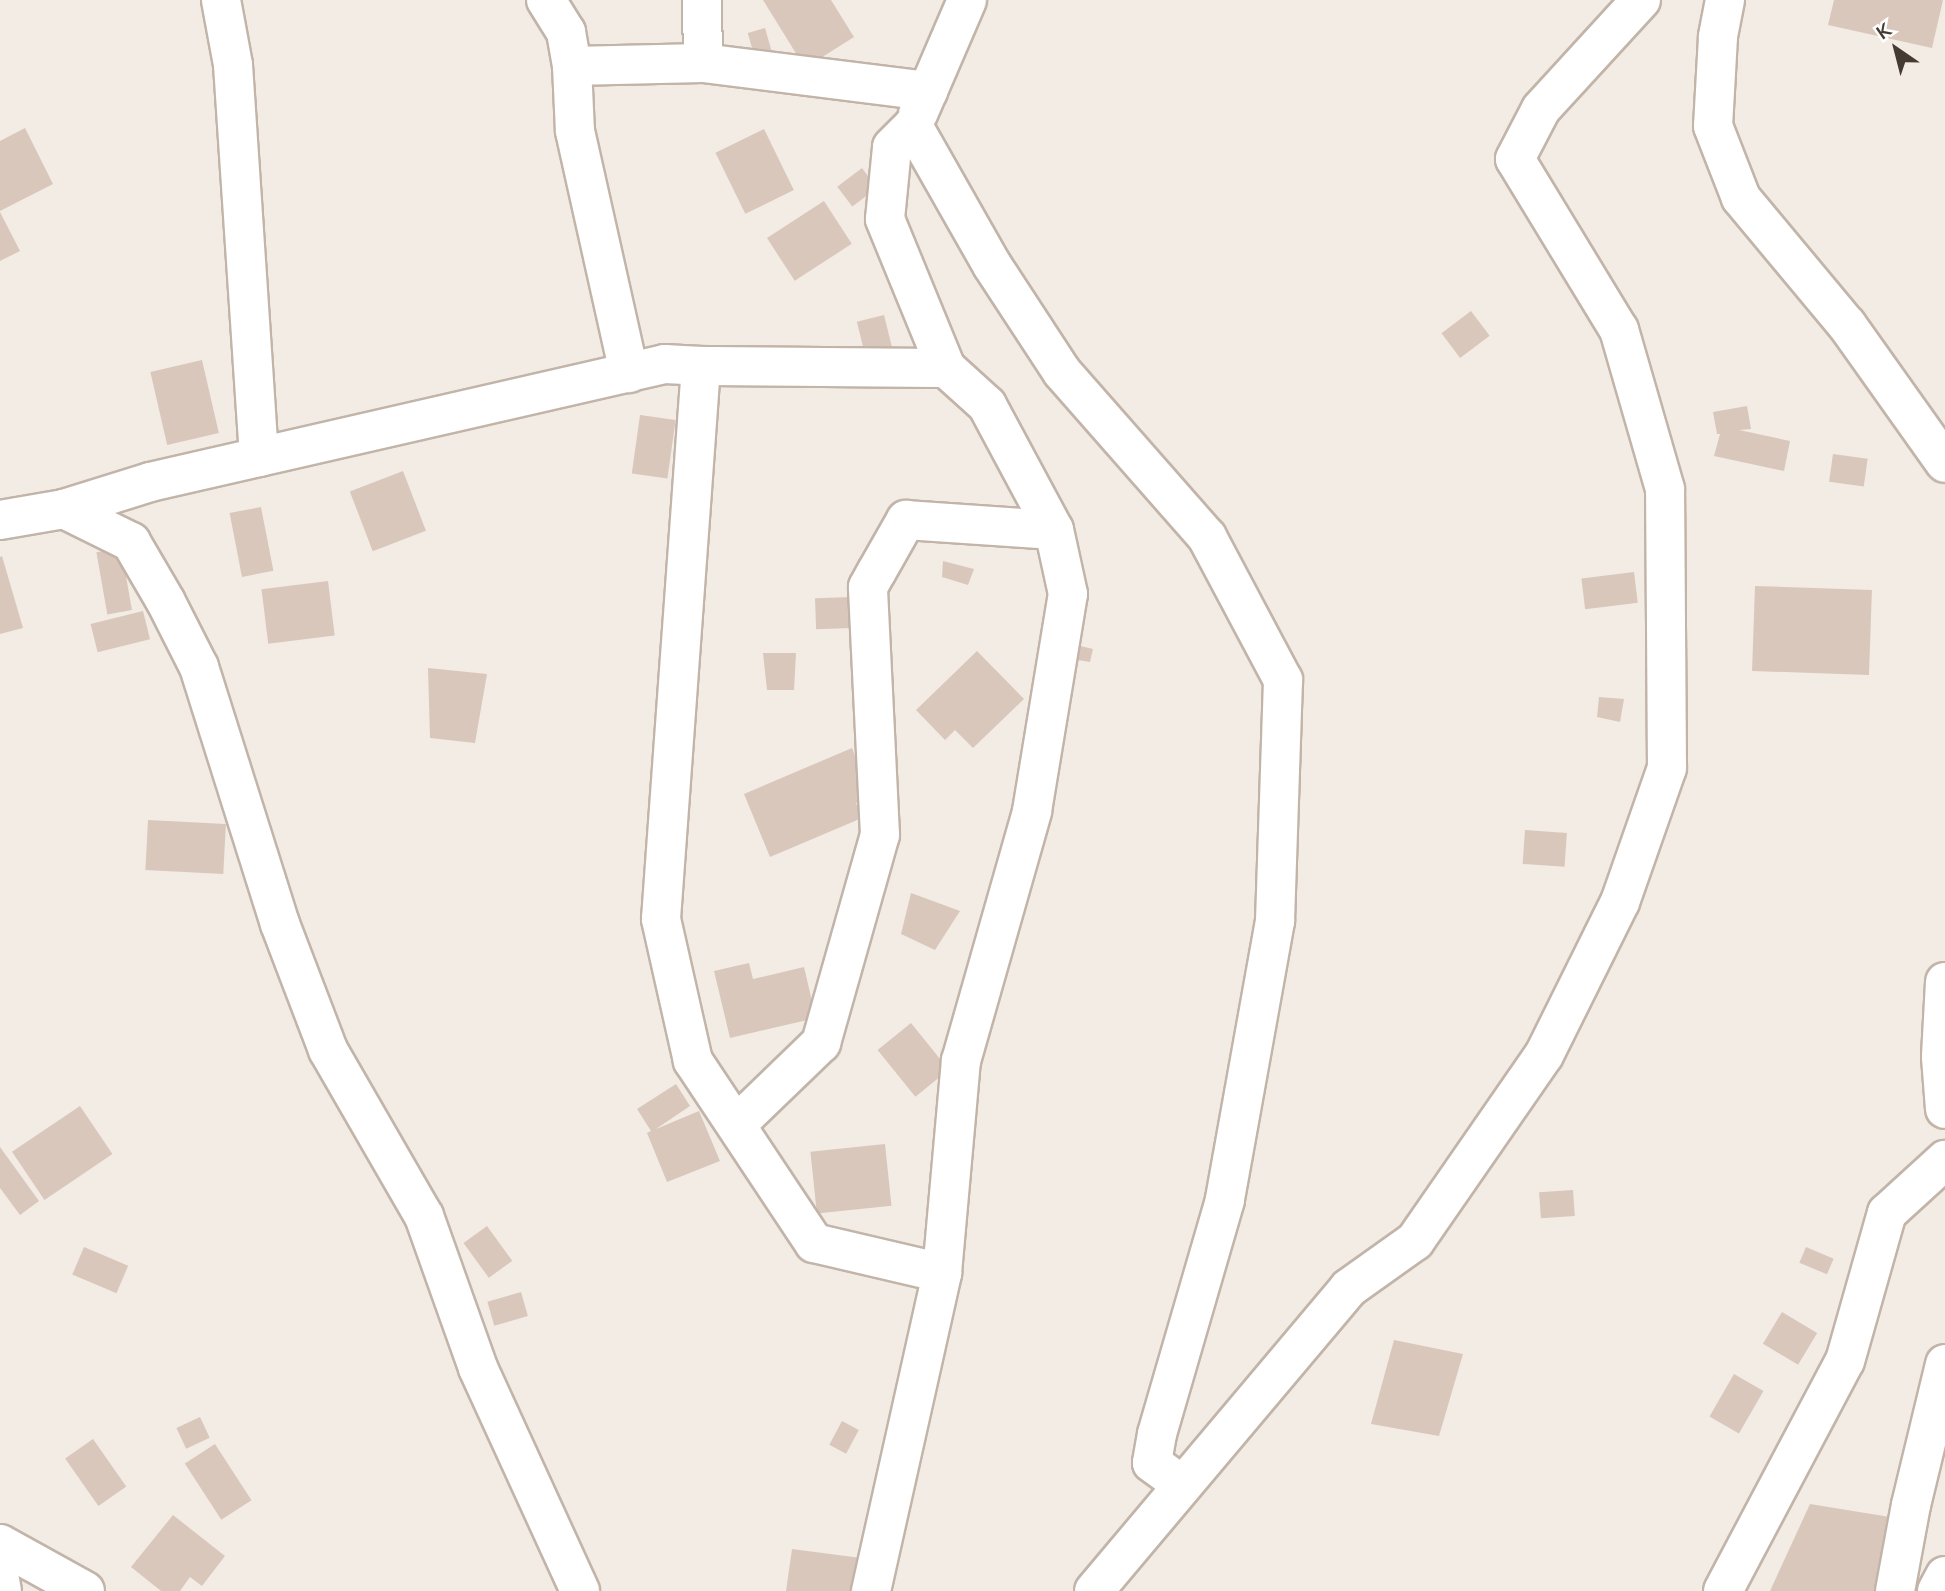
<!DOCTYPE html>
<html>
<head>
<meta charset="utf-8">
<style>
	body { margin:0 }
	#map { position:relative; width:1945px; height:1591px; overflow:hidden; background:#f3ece4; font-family:"Nunito Sans",sans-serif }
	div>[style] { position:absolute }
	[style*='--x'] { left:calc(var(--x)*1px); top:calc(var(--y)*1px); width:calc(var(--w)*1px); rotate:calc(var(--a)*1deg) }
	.building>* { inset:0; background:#d9c7bc; transform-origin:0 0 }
	.roads { filter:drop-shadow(2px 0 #c2b4a9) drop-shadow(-2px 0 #c2b4a9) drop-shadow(0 2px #c2b4a9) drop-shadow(0 -2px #c2b4a9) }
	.minor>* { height:38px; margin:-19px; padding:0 19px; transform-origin:19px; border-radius:19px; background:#fff }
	span { translate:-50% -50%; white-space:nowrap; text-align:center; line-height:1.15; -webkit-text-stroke:6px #fff; paint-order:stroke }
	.north { position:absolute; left:1861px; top:14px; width:70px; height:70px; -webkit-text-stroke:5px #fff; paint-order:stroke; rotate:325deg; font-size:19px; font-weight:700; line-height:28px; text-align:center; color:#463b33 }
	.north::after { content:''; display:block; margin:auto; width:24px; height:32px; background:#463b33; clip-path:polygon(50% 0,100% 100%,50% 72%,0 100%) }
</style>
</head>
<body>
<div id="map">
	<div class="building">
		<i style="clip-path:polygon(763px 0,831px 0,854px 37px,805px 68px)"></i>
		<i style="clip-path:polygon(1834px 0,1943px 0,1932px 48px,1828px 25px)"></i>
		<i style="left:765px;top:28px;width:29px;height:18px;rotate:74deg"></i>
		<i style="clip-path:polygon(25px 128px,53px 184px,0 211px,0 141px)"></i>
		<i style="left:764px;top:129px;width:68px;height:54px;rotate:64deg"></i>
		<i style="left:862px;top:168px;width:25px;height:31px;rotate:53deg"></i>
		<i style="left:824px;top:201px;width:51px;height:68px;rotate:57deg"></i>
		<i style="clip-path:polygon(0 212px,20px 251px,0 261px)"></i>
		<i style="left:1471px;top:311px;width:31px;height:37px;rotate:53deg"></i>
		<i style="left:884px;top:315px;width:37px;height:28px;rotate:76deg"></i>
		<i style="left:202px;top:360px;width:75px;height:53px;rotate:77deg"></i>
		<i style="clip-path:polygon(1747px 406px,1751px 429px,1739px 430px,1790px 441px,1784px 471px,1714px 456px,1720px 434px,1717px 434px,1713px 412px)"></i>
		<i style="left:640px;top:415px;width:36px;height:59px;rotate:8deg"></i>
		<i style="left:1833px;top:454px;width:35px;height:28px;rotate:8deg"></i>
		<i style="left:403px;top:471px;width:64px;height:57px;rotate:69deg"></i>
		<i style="left:261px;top:507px;width:65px;height:32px;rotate:79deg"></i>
		<i style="left:121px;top:548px;width:63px;height:25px;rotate:80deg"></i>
		<i style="clip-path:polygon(2px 556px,23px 628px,0 634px,0 557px)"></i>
		<i style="clip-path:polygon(943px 561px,974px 569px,968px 585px,942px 577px)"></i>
		<i style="left:1634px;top:572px;width:31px;height:53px;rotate:83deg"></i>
		<i style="left:328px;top:581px;width:55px;height:67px;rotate:83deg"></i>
		<i style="left:1755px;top:586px;width:117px;height:85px;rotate:2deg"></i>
		<i style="left:851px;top:597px;width:31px;height:36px;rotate:88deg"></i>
		<i style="left:143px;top:611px;width:29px;height:54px;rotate:76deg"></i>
		<i style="clip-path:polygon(1072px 644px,1093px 649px,1090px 662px,1072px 659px)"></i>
		<i style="clip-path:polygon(977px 651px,1024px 699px,973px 748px,955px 730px,945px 740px,916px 710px)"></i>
		<i style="clip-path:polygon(763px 653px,796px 653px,794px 690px,767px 690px)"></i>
		<i style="clip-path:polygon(428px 668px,487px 674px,475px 743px,430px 738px)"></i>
		<i style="clip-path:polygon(1599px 697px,1624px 699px,1620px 722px,1597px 717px)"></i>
		<i style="clip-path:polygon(852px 748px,872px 797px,856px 803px,862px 818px,770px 857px,744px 794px)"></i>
		<i style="left:148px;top:820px;width:78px;height:50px;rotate:3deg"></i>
		<i style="left:1525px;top:830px;width:42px;height:34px;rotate:4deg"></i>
		<i style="clip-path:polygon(911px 893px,960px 911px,935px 950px,901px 934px)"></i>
		<i style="clip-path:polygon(749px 963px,753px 979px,804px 967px,816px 1018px,730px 1038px,714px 971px)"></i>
		<i style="left:911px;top:1023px;width:60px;height:43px;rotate:51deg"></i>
		<i style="clip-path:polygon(676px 1084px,690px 1106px,656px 1129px,699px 1111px,720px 1161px,667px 1182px,647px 1133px,651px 1131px,637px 1109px)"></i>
		<i style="left:80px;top:1106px;width:58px;height:82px;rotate:56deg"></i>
		<i style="left:885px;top:1144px;width:62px;height:75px;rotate:84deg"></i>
		<i style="clip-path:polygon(0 1147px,39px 1201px,20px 1215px,0 1188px)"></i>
		<i style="left:1573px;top:1190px;width:26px;height:34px;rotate:86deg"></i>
		<i style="left:487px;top:1226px;width:43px;height:29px;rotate:54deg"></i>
		<i style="left:84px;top:1247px;width:48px;height:30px;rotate:23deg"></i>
		<i style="left:1806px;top:1247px;width:30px;height:17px;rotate:23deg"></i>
		<i style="left:521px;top:1292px;width:25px;height:35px;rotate:74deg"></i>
		<i style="left:1782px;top:1312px;width:41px;height:37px;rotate:31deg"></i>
		<i style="clip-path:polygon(1394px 1340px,1463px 1354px,1439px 1436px,1371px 1424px)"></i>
		<i style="left:1734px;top:1374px;width:34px;height:49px;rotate:30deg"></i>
		<i style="left:200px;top:1417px;width:23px;height:26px;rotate:65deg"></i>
		<i style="left:842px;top:1421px;width:19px;height:27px;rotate:28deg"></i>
		<i style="left:93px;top:1439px;width:58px;height:34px;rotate:55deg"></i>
		<i style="left:215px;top:1444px;width:67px;height:36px;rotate:57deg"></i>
		<i style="clip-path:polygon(1810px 1504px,1890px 1517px,1880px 1591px,1770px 1591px)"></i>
		<i style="clip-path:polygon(173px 1515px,225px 1556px,202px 1586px,190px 1577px,180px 1591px,161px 1591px,131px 1567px)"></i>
		<i style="clip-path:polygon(792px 1549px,861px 1558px,856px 1591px,786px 1591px)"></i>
	</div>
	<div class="roads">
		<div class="minor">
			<i style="--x:221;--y:0;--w:66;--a:79.5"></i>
			<i style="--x:233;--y:65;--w:393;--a:86.2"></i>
			<i style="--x:546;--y:0;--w:38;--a:58"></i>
			<i style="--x:566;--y:32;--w:35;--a:80"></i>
			<i style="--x:572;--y:66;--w:65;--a:87.4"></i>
			<i style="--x:575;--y:131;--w:248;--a:77.4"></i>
			<i style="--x:702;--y:0;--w:63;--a:89.1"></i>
			<i style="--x:703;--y:63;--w:227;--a:7.1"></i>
			<i style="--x:1725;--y:0;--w:38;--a:101"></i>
			<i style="--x:1718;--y:37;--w:89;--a:93.2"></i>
			<i style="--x:1713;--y:126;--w:77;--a:68.7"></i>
			<i style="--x:1741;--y:198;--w:165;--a:50.2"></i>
			<i style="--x:1847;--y:325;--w:169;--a:54.6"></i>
			<i style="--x:572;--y:66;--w:131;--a:-1.3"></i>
			<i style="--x:918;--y:114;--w:124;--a:-66.7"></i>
			<i style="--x:64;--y:509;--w:90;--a:-17.4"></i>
			<i style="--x:150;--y:482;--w:528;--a:-12.91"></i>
			<i style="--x:665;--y:364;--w:36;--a:3"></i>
			<i style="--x:0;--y:520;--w:65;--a:-9.8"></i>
			<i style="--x:64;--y:509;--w:75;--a:26.2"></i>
			<i style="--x:131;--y:542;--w:69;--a:59.7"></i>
			<i style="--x:166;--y:602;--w:73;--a:63.1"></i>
			<i style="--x:199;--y:667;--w:269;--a:72.5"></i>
			<i style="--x:280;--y:924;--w:135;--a:69.1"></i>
			<i style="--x:328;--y:1050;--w:192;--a:60"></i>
			<i style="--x:424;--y:1216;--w:161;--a:70.4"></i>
			<i style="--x:478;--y:1368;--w:245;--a:65.4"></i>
			<i style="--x:1945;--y:982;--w:75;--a:93.1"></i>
			<i style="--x:1941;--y:1057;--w:52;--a:85.6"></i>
			<i style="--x:737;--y:1124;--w:117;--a:-44"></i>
			<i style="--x:821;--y:1043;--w:216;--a:-74.2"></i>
			<i style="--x:880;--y:835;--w:248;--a:-92.8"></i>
			<i style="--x:868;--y:587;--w:18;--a:-61"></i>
			<i style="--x:877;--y:571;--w:59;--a:-60.4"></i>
			<i style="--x:906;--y:520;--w:148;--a:3.9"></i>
			<i style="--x:942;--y:1273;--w:131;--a:-166.8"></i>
			<i style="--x:814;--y:1243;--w:219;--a:-123.6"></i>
			<i style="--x:693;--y:1061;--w:146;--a:-102.7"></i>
			<i style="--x:661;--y:919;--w:554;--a:-85.86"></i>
			<i style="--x:701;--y:366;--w:245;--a:0.5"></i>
			<i style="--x:0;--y:1544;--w:97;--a:28.9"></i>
			<i style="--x:0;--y:1580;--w:11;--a:80"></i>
			<i style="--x:871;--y:1591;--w:326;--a:-77.4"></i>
			<i style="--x:942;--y:1273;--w:213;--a:-84.9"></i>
			<i style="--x:961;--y:1061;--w:260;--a:-74.1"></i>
			<i style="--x:1032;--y:811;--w:220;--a:-80.6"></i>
			<i style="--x:1068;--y:594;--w:66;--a:-102.3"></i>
			<i style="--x:1054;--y:530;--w:142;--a:-118.2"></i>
			<i style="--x:987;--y:405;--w:55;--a:-137.9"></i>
			<i style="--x:946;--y:368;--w:161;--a:-112.3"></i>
			<i style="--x:885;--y:219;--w:72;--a:-84.4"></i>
			<i style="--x:892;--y:147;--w:30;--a:-45"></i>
			<i style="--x:913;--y:126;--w:160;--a:60.4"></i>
			<i style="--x:992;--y:265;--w:128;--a:56.8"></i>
			<i style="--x:1062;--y:372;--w:220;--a:48.7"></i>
			<i style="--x:1207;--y:537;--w:162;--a:62"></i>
			<i style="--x:1283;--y:680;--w:241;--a:91.9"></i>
			<i style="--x:1275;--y:921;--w:283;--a:100.2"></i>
			<i style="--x:1225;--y:1200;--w:244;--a:106.2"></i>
			<i style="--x:1157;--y:1434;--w:29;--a:100"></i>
			<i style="--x:1152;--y:1463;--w:37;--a:36"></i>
			<i style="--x:1094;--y:1591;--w:396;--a:-49.9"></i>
			<i style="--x:1349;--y:1288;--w:81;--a:-35.5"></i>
			<i style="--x:1415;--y:1241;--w:226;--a:-55.3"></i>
			<i style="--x:1544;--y:1055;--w:171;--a:-63.6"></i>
			<i style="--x:1620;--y:902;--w:142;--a:-70.7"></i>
			<i style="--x:1667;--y:768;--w:279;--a:-90.4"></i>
			<i style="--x:1665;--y:489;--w:166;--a:-106.1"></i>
			<i style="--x:1619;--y:330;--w:200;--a:-121.3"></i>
			<i style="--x:1515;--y:159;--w:56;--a:-62.5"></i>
			<i style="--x:1541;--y:109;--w:148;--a:-47.5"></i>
			<i style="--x:1723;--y:1591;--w:260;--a:-62.1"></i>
			<i style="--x:1845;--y:1361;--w:154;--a:-74.2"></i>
			<i style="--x:1887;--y:1213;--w:79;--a:-42.4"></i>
			<i style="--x:1895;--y:1591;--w:87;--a:-79.5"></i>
			<i style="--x:1911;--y:1505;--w:145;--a:-76.4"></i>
			<i style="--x:1937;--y:1591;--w:17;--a:-62"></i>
		</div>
	</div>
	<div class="north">K</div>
</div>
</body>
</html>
